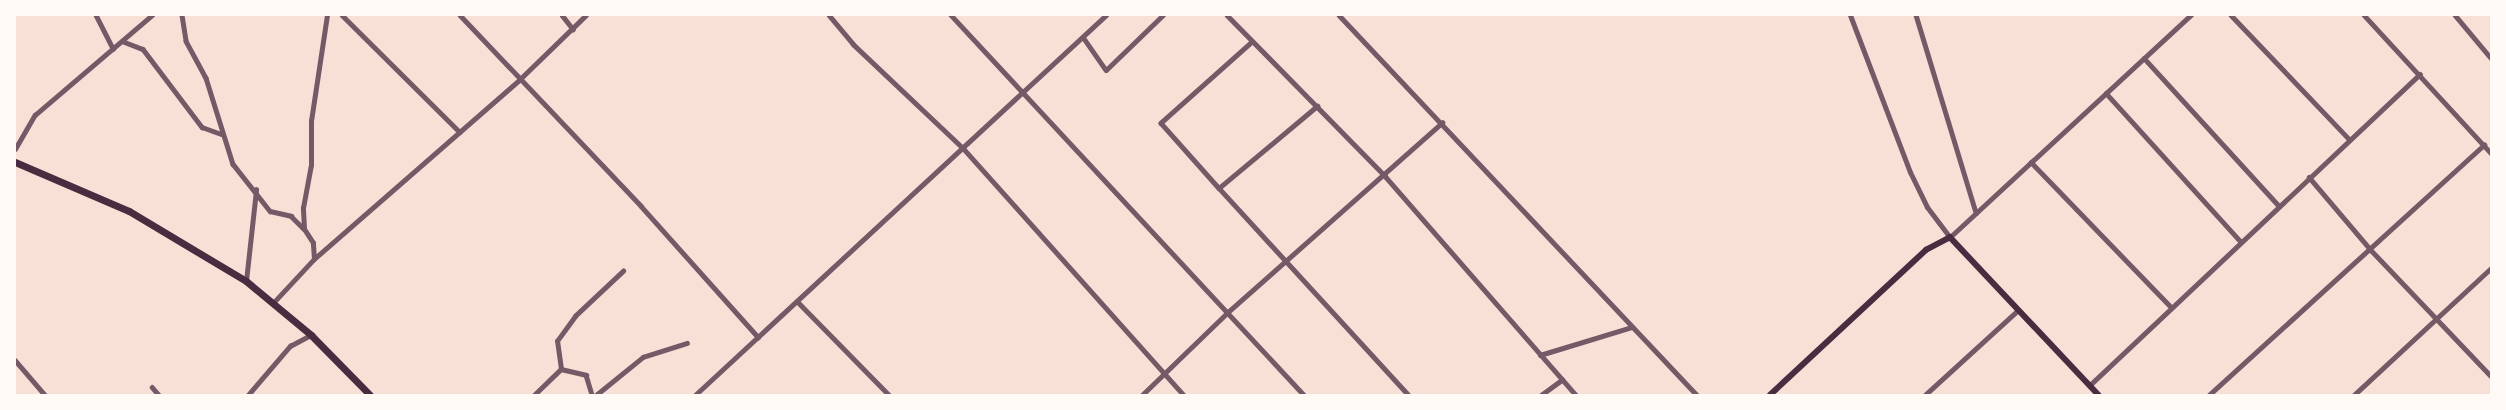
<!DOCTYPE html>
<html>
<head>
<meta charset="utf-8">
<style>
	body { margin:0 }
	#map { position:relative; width:2506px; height:410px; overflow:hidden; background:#f7e1d7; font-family:Figtree,sans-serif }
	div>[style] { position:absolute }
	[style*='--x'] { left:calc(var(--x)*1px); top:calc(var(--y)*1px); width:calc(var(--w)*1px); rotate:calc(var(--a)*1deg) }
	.minor>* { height:4.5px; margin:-2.25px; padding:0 2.25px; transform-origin:2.25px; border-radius:2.25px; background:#755966 }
	.tertiary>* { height:5px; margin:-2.5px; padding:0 2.5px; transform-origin:2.5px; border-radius:2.5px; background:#755966 }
	.secondary>* { height:5.5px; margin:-2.75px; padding:0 2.75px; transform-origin:2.75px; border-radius:2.75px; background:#4a2c40 }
	.trunk>* { height:7px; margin:-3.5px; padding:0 3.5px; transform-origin:3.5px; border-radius:3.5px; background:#4a2c40 }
	span { translate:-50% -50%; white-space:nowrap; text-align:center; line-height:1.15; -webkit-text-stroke:4.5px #fffaf5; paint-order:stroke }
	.frame { position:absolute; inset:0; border:16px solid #fffaf5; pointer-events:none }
</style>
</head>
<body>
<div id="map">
	<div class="minor">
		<i style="--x:96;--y:15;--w:38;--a:63"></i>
		<i style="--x:182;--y:15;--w:26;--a:81"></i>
		<i style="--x:186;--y:41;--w:42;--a:61.6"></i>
		<i style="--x:206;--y:78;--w:90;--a:72.6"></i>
		<i style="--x:233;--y:164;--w:60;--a:51.8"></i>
		<i style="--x:270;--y:211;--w:22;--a:13"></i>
		<i style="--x:291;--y:216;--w:18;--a:45"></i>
		<i style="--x:342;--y:15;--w:166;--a:44.8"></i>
		<i style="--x:460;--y:15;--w:263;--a:46.5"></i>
		<i style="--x:641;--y:206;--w:176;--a:48.2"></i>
		<i style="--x:562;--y:15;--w:18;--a:52"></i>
		<i style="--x:829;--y:15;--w:38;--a:50"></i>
		<i style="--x:853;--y:44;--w:151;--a:43.4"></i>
		<i style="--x:963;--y:148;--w:331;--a:48.2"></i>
		<i style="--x:951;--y:15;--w:519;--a:47.11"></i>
		<i style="--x:1227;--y:15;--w:226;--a:45.5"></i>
		<i style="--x:1385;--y:176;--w:291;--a:48.9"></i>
		<i style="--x:1339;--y:15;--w:522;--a:46.71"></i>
		<i style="--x:1916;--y:15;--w:207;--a:73.1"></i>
		<i style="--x:2231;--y:15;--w:171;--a:46.4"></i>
		<i style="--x:2364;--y:15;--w:188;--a:47.4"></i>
		<i style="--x:2455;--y:15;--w:56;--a:50.1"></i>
		<i style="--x:1083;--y:37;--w:40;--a:55.1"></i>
		<i style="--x:1106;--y:70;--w:79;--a:-44"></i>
		<i style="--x:122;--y:41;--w:22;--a:21"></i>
		<i style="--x:143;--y:49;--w:98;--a:52.9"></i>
		<i style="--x:202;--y:127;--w:20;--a:20"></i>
		<i style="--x:1252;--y:42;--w:122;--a:138.3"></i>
		<i style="--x:1161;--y:123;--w:87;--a:48.3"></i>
		<i style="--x:1219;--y:188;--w:128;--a:-39.9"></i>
		<i style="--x:2144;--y:58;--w:199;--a:47.6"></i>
		<i style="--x:2106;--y:93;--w:201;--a:47.8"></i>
		<i style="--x:15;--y:149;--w:39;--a:-60"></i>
		<i style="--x:35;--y:115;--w:154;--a:-40.5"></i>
		<i style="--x:2031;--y:162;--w:202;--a:46"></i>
		<i style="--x:2309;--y:177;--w:94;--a:49.7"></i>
		<i style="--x:2370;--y:249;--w:175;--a:46.4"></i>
		<i style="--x:1219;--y:188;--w:281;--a:47.5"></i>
		<i style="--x:314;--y:259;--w:16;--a:-94"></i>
		<i style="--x:313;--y:243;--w:17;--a:-123"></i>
		<i style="--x:304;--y:229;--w:21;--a:-93"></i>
		<i style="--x:303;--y:208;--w:44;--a:-79.5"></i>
		<i style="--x:311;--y:165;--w:44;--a:-90"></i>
		<i style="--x:311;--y:121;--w:107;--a:-81.4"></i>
		<i style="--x:246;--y:281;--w:92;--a:-83.7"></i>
		<i style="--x:797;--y:301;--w:132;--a:45.6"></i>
		<i style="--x:274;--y:302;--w:59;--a:-47.1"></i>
		<i style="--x:314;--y:259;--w:272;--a:-41.1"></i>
		<i style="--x:519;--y:80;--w:93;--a:-44.1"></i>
		<i style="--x:1540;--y:355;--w:96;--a:-16.9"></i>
		<i style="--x:15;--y:360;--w:46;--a:49.4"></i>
		<i style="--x:561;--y:369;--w:28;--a:-98"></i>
		<i style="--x:557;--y:341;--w:31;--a:-54"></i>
		<i style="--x:575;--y:316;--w:66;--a:-43.2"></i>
		<i style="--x:2090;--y:385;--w:453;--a:-43.3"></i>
		<i style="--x:152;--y:387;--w:11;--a:49"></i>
		<i style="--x:248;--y:395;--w:65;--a:-49.4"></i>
		<i style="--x:290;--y:346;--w:24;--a:-28"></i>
		<i style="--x:534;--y:395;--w:37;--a:-44"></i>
		<i style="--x:561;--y:369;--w:26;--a:13"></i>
		<i style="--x:586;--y:375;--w:21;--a:73"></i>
		<i style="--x:596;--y:395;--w:60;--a:-39"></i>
		<i style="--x:643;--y:357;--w:46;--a:-17.7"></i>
		<i style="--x:1142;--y:395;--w:120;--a:-44"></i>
		<i style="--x:1228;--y:312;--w:286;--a:-41.5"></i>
		<i style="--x:1541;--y:395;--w:26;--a:-36"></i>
		<i style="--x:1925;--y:395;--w:125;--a:-42.4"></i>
		<i style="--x:2209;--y:395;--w:372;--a:-42.3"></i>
		<i style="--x:2354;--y:395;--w:187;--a:-42.8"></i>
	</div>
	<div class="tertiary">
		<i style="--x:1850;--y:15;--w:168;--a:69.1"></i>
		<i style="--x:1910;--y:172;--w:39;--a:64"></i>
		<i style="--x:1927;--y:207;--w:38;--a:53"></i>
		<i style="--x:1950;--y:237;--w:328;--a:-42.7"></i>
		<i style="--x:695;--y:395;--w:560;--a:-42.76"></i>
	</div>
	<div class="secondary">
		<i style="--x:1770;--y:395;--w:213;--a:-42.9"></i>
		<i style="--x:1926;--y:250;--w:27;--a:-28"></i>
		<i style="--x:1950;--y:237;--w:217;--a:46.7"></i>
	</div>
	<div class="trunk">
		<i style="--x:15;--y:162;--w:124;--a:23.3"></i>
		<i style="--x:129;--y:211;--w:136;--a:30.9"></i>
		<i style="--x:246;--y:281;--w:85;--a:39.7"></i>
		<i style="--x:311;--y:335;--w:84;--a:45.5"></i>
	</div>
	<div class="frame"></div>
</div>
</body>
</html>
